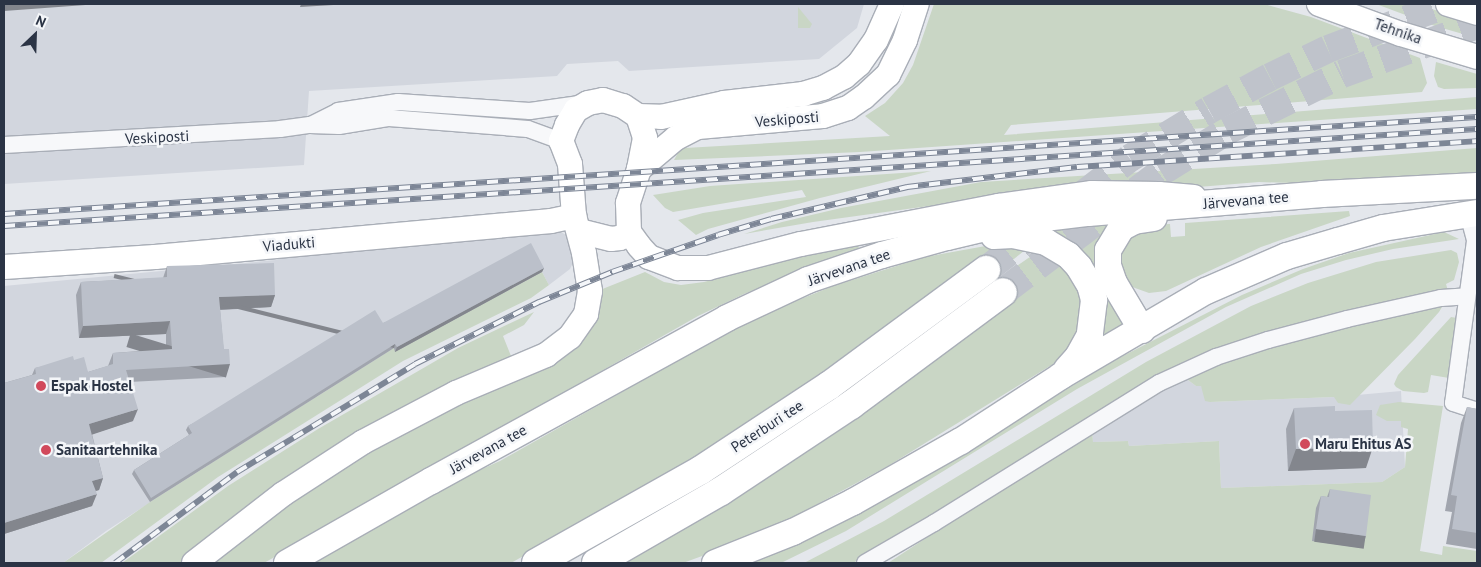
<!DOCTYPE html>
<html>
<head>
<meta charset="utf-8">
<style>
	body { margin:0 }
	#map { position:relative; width:1481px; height:567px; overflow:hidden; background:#e4e7ec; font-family:"PT Sans",sans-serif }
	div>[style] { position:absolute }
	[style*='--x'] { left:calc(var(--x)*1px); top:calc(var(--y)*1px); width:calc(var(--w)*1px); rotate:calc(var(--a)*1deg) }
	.built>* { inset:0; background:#d2d6de }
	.green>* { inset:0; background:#c9d6c5 }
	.highway-tunnel>* { height:28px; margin-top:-14px; transform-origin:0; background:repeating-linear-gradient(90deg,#bfc3cb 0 28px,transparent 0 42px) }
	.roads { filter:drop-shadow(1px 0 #a9aeb7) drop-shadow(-1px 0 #a9aeb7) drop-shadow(0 1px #a9aeb7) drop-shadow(0 -1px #a9aeb7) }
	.street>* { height:16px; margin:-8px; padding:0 8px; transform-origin:8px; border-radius:8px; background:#f7f8fa }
	.secondary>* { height:24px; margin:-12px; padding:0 12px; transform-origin:12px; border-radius:12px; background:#fff }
	.primary>* { height:26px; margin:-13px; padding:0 13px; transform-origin:13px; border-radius:13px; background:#fff }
	.highway>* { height:28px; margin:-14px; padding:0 14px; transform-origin:14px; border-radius:14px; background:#fff }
	.rail>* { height:5.5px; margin-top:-2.75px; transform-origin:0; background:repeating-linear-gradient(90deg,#f4f6f9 0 11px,#7d8696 0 22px); box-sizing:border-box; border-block:1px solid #7d8696 }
	.wall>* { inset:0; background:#a1a5ae }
	.shaded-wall>* { inset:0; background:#83868d; transform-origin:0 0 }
	.building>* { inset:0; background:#bbc0ca }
	.dots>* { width:14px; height:14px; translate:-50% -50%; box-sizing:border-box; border:2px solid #f4f6f9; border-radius:50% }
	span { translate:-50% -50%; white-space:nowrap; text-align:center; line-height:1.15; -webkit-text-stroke:5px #f4f6f9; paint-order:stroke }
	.street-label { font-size:15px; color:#2b3445 }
	.poi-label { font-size:15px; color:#2b3445; font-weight:700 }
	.left { translate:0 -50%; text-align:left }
	.frame { position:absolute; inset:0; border:5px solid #2b3445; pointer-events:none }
	.north { position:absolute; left:10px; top:10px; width:50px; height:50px; -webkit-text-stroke:4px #f4f6f9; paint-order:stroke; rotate:24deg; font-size:14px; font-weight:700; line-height:20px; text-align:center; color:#2b3445 }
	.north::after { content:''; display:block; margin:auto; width:18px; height:22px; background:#2b3445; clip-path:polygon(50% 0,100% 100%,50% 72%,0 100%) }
</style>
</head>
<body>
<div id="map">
	<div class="built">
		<i style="clip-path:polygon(4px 4px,864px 4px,857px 28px,819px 59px,629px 71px,618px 61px,567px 64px,557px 76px,309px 91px,304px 165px,4px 184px)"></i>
		<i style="clip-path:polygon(558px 230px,569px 237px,576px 256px,570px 269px,549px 285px,542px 272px,316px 396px,318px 398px,209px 466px,208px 465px,106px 531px,63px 563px,4px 563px,4px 286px,276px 260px,296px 251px)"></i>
		<i style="clip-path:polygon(1184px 377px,1196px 386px,1201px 386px,1210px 402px,1335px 397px,1401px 391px,1405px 467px,1382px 482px,1221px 488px,1219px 441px,1129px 446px,1128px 441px,1093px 442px,1092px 429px)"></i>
	</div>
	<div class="green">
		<i style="clip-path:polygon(934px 4px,1264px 4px,1311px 17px,1420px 58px,1427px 83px,1422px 92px,1011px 125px,1004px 135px,1477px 97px,1477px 109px,860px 152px,674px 160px,679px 151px,685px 148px,890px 136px,865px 116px,885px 103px,903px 83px,913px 65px)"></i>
		<i style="clip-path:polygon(1376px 4px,1417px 4px,1477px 24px,1477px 38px,1435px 26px)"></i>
		<i style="clip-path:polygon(798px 7px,812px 24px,810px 28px,798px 28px)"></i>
		<i style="clip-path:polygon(1436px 62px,1477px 74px,1477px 88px,1444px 89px,1438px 87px,1434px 76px)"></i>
		<i style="clip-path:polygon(1477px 148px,1477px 175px,1320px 184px,1259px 182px,929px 209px,929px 206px,813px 222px,744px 234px,782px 222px,841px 208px,981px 182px,1276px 164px)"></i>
		<i style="clip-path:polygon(931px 171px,820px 198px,708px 229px,696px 235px,678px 220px,703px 213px,806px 197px,802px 190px,673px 212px,665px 208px,653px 195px,710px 186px)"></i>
		<i style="clip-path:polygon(1349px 211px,1350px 216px,1261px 247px,1166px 291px,1149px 293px,1135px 288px,1128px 284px,1117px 262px,1119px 246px,1142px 225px,1170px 224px,1171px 237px,1185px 236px,1185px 223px)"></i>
		<i style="clip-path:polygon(1108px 224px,1101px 236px,1128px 323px,1102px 343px,1099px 332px,1050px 234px,1050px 227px)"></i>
		<i style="clip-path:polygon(1444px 232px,1459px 239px,1393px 249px,1346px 260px,1301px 274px,1226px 307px,1077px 389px,846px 531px,781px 563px,744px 563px,828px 529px,877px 504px,1115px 360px,1242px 295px,1303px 269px,1349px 253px)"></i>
		<i style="clip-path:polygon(856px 240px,859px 248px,744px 294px,698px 316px,264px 563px,206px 563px,367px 447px,556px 359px,600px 290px,645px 272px,664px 282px,681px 285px,704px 282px)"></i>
		<i style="clip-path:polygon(1002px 243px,1030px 246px,1009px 263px,1007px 261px,996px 270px,1003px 279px,1015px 270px,1014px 268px,1040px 250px,1066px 267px,1083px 295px,1080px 334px,1058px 361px,888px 466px,762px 534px,683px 563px,620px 563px,677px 533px,741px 492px,1010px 298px,979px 258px,850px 355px,700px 456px,511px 563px,306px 563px,420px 497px,500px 461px,730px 331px,791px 303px,833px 286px,925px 257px)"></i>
		<i style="clip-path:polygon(1451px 250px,1457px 253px,1459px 262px,1454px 280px,1446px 284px,1448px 291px,1242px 341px,853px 563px,804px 563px,884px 521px,1146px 362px,1251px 306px,1308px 283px,1376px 262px)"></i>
		<i style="clip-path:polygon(542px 272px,549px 285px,531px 298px,403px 361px,218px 477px,101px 563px,63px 563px,150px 502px,394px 348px,396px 351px)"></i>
		<i style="clip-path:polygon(1439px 305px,1442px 307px,1439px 312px,1415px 339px,1350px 405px,1338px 403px,1334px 397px,1210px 402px,1205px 401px,1201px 386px,1196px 386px,1184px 377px,1243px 351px)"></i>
		<i style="clip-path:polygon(534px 312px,524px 325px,503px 336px,513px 361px,184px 563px,122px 563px,228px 486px,318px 429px,458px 348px)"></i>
		<i style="clip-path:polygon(1451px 317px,1457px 318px,1449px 378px,1431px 375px,1428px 392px,1424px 393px,1403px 391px,1396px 387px,1394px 384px,1398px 375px)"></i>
		<i style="clip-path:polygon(1399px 402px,1443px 406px,1420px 551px,1442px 555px,1443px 546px,1477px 551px,1477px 563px,888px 563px,1092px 429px,1093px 442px,1128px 441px,1129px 446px,1219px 441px,1221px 488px,1382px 482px,1405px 467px,1408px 429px,1401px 427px,1401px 421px,1387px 421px,1376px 415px,1380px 405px)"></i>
	</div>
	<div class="highway-tunnel">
		<i style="--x:986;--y:270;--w:182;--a:-37.9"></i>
		<i style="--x:1130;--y:158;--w:92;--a:-31.3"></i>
		<i style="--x:1209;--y:110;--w:69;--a:-28.4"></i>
		<i style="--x:1270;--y:77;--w:64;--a:-25.8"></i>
		<i style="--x:1328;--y:49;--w:127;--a:-20.7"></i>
		<i style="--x:1003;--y:292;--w:198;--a:-37.2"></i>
		<i style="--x:1161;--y:172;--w:78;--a:-31.8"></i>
		<i style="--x:1227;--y:131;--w:128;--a:-26.4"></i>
		<i style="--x:1342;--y:74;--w:144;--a:-19.9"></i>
	</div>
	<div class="roads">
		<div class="street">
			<i style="--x:313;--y:124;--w:28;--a:-27"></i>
			<i style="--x:338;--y:111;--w:61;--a:-8.5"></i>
			<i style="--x:398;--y:102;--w:132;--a:3.9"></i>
			<i style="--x:530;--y:111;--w:57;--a:-8.1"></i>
			<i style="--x:4;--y:145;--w:276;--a:-3.3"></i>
			<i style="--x:280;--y:129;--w:30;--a:-8"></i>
			<i style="--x:310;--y:125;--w:29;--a:2"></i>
			<i style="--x:339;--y:126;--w:51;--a:-9.1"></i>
			<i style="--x:389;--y:118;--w:139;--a:4.5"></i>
			<i style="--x:528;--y:129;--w:35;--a:20"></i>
			<i style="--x:1468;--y:214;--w:28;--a:75"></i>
			<i style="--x:1475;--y:241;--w:163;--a:97.7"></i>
			<i style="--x:1453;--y:403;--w:25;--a:18"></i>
			<i style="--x:865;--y:563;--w:80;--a:-30.1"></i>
			<i style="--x:934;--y:523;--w:265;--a:-31.9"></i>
			<i style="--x:1159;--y:383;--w:63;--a:-24.5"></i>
			<i style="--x:1216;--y:357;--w:55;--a:-18.1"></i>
			<i style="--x:1268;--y:340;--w:82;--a:-14.9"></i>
			<i style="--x:1347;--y:319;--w:96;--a:-12.6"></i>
			<i style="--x:1441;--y:298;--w:26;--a:-4"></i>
		</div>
		<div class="secondary">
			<i style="--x:1319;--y:4;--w:87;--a:20.1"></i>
			<i style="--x:1401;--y:34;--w:79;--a:16.8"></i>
			<i style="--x:1448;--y:4;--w:30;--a:17"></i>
			<i style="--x:638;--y:116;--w:23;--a:2"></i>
			<i style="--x:661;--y:117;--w:65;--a:-12.5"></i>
			<i style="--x:724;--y:103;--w:80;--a:-6.5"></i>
			<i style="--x:803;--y:94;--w:21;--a:-17"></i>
			<i style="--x:823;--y:88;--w:24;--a:-28"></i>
			<i style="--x:844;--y:77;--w:20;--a:-41"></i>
			<i style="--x:859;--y:64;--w:29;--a:-55"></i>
			<i style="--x:876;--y:40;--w:39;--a:-66"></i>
			<i style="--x:639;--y:169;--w:48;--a:-40"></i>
			<i style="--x:676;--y:138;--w:25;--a:-27"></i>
			<i style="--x:698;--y:127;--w:125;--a:-5"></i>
			<i style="--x:823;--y:116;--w:26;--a:-18"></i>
			<i style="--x:848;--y:108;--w:19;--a:-35"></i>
			<i style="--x:864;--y:97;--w:33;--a:-43"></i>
			<i style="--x:888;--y:75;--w:39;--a:-64"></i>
			<i style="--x:905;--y:40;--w:38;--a:-72"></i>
			<i style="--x:579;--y:231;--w:33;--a:14"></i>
			<i style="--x:611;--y:239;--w:9;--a:-6"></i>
			<i style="--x:620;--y:238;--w:11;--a:-34"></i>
			<i style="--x:4;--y:267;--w:151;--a:-3.8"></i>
			<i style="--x:155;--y:257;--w:398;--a:-5.2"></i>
			<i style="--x:551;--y:221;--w:24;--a:-12"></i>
			<i style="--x:194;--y:563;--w:113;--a:-37.8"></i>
			<i style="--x:283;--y:494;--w:95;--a:-33"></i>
			<i style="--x:363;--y:442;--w:105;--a:-27.8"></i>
			<i style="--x:456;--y:393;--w:98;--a:-22.9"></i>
			<i style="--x:546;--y:355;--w:30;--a:-37"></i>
			<i style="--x:570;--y:337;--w:28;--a:-55"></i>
			<i style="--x:586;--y:314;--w:23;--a:-80"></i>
			<i style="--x:590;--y:291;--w:38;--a:-99"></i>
			<i style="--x:584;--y:253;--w:38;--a:-105"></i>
			<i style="--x:574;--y:216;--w:52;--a:-94.4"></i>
			<i style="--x:570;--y:164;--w:25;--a:-111"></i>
			<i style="--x:561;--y:141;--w:17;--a:-69"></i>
			<i style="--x:567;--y:125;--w:17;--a:-59"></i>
			<i style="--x:576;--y:110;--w:14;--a:-30"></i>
			<i style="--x:588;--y:103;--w:15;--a:-11"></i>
			<i style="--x:603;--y:100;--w:21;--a:17"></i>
			<i style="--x:623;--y:106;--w:18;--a:34"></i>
			<i style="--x:638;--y:116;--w:23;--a:72"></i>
			<i style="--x:645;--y:138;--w:32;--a:101"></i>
			<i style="--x:639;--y:169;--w:36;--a:108"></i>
			<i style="--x:628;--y:203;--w:29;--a:88"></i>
			<i style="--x:629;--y:232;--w:17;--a:54"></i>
			<i style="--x:639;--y:246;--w:15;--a:48"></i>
			<i style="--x:649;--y:257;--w:31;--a:21"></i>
			<i style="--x:678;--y:268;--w:30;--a:0"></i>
			<i style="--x:708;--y:268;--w:96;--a:-14.5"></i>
			<i style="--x:801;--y:244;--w:202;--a:-10.9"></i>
			<i style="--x:999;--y:206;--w:94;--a:-8"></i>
			<i style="--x:1092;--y:193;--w:67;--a:0.9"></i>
			<i style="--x:1159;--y:194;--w:35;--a:5"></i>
		</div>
		<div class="primary">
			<i style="--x:994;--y:236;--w:19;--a:-3"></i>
			<i style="--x:1013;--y:235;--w:34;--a:12"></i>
			<i style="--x:1046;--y:242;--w:26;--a:31"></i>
			<i style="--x:1068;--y:255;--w:16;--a:47"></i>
			<i style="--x:1079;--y:267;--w:21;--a:59"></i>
			<i style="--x:1090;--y:285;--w:16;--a:75"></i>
			<i style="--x:1094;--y:300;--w:35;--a:97"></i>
			<i style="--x:1090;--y:335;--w:26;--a:119"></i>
			<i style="--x:1077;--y:358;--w:15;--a:132"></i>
			<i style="--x:1142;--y:330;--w:55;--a:-120.8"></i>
			<i style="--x:1114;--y:283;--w:18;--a:-109"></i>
			<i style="--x:1108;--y:266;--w:16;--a:-90"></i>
			<i style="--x:1108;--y:250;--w:26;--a:-59"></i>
			<i style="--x:1121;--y:228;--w:15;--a:-28"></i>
			<i style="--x:1134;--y:221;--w:20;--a:-9"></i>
			<i style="--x:287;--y:563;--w:166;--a:-29.7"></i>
			<i style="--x:431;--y:481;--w:338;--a:-28.8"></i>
			<i style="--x:727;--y:318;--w:89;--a:-25.1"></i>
			<i style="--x:808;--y:280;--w:78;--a:-18.7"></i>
			<i style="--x:882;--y:255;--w:67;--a:-15.5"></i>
			<i style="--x:947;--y:237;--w:66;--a:-13.2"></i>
			<i style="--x:1011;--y:222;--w:78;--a:-6.7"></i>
			<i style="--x:1088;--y:213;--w:235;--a:-4.6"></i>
			<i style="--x:1322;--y:194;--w:155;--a:-3"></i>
			<i style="--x:715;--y:563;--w:84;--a:-21.7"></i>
			<i style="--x:793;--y:532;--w:67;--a:-26.6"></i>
			<i style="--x:853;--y:502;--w:124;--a:-29.5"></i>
			<i style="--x:961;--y:441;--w:119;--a:-33"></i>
			<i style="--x:1061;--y:376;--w:168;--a:-30.4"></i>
			<i style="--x:1206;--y:291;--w:88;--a:-23.4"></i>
			<i style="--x:1287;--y:256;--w:53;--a:-16.4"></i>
			<i style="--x:1338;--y:241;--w:47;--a:-16.1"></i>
			<i style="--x:1383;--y:228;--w:95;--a:-9.1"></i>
		</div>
		<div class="highway">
			<i style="--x:536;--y:563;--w:189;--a:-29.4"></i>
			<i style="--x:701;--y:470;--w:154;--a:-33.4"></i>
			<i style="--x:830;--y:385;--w:194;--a:-36.4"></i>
			<i style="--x:596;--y:563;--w:144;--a:-29.9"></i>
			<i style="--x:721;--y:491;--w:156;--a:-33.5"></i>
			<i style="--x:851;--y:405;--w:189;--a:-36.6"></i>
		</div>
	</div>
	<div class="rail">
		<i style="--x:4;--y:214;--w:1476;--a:-3.77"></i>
		<i style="--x:4;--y:226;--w:1476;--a:-3.77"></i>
		<i style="--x:115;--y:563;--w:152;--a:-36.7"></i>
		<i style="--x:237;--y:472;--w:208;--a:-31.2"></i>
		<i style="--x:415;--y:364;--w:139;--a:-26.6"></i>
		<i style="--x:539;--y:302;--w:79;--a:-22.3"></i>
		<i style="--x:612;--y:272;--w:112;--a:-19.2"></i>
		<i style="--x:718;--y:235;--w:55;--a:-16.8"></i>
		<i style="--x:771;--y:219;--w:140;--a:-13.2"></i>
		<i style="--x:907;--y:187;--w:171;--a:-6.7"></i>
		<i style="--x:1077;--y:167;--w:401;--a:-3.7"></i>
	</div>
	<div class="wall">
		<i style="clip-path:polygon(167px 266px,275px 295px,271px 307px,220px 310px,226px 377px,129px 382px,133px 421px,92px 434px,103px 478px,99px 490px,96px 491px,92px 506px,4px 534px,4px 383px,32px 375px,35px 368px,74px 360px,88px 372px,108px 366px,113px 353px,166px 349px,166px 334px,79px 338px,76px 295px,81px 282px,163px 278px)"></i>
		<i style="clip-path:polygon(544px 268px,542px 272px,395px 352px,394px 348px,150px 502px,132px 474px,134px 470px,189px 435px,186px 430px,188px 426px,383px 323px)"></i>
		<i style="clip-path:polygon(1467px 407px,1477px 409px,1477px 549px,1446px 544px,1452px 512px,1445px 511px,1461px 423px)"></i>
		<i style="clip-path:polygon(1294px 408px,1335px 411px,1366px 468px,1288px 471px,1286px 429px)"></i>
		<i style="clip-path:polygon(1330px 489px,1366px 536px,1362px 548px,1312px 541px,1316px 508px,1321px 496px,1327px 497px)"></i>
	</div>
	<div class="shaded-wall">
		<i style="clip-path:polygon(4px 4px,99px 4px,4px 11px)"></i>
		<i style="clip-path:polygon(301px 4px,350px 4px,300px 7px)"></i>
		<i style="clip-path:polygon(544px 268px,542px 272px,395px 352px,397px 347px)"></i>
		<i style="clip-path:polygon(275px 295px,271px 307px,214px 310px,219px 297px)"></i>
		<i style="clip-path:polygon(170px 321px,166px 334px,79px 338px,83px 326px)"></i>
		<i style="left:395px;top:344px;width:4px;height:289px;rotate:104deg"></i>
		<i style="left:230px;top:364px;width:14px;height:104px;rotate:107deg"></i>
		<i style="clip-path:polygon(138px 409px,133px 421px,85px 437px,89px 424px)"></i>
		<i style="clip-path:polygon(1373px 447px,1366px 468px,1288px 471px,1296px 449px)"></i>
		<i style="clip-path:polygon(103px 478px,99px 490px,88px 493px,92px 481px)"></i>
		<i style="clip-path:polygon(97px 494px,92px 506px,4px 534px,4px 523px)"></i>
		<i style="left:1316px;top:529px;width:50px;height:13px;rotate:8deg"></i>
	</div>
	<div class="building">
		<i style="clip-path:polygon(531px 243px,544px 268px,397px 347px,395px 344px,151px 498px,134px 470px,192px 433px,188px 426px,375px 310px,383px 323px)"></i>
		<i style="clip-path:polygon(274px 263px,275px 295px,219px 297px,224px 349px,229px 349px,230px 364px,126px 370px,138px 409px,89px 424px,103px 478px,92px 481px,97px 494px,4px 523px,4px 383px,36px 374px,35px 368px,73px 356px,74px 360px,84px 357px,88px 372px,113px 364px,113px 353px,172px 349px,170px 321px,83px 326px,81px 282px,167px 277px,167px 266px)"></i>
		<i style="clip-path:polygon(1335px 406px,1335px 411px,1372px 410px,1373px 447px,1296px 449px,1294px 408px)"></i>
		<i style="clip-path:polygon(1467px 407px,1477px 409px,1477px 533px,1452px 529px,1457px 496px,1451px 495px)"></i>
		<i style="clip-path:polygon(1330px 489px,1371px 495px,1366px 536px,1316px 529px,1321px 496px,1329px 497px)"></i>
	</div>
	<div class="dots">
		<i style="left:41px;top:386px;background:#d1495b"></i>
		<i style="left:1305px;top:444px;background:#d1495b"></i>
		<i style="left:46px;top:450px;background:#d1495b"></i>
	</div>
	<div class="street-label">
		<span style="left:1398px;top:31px;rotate:19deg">Tehnika</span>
		<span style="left:787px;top:119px;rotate:-5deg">Veskiposti</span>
		<span style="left:157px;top:137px;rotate:-3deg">Veskiposti</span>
		<span style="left:1246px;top:200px;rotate:-5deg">Järvevana tee</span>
		<span style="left:289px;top:244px;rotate:-5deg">Viadukti</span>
		<span style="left:849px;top:267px;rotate:-19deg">Järvevana tee</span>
		<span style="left:767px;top:426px;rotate:-33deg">Peterburi tee</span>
		<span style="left:488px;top:449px;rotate:-29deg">Järvevana tee</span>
	</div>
	<div class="poi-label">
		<span class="left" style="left:51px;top:386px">Espak Hostel</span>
		<span class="left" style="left:1315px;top:444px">Maru Ehitus AS</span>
		<span class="left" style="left:56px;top:450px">Sanitaartehnika</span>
	</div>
	<div class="frame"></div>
	<div class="north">N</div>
</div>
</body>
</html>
